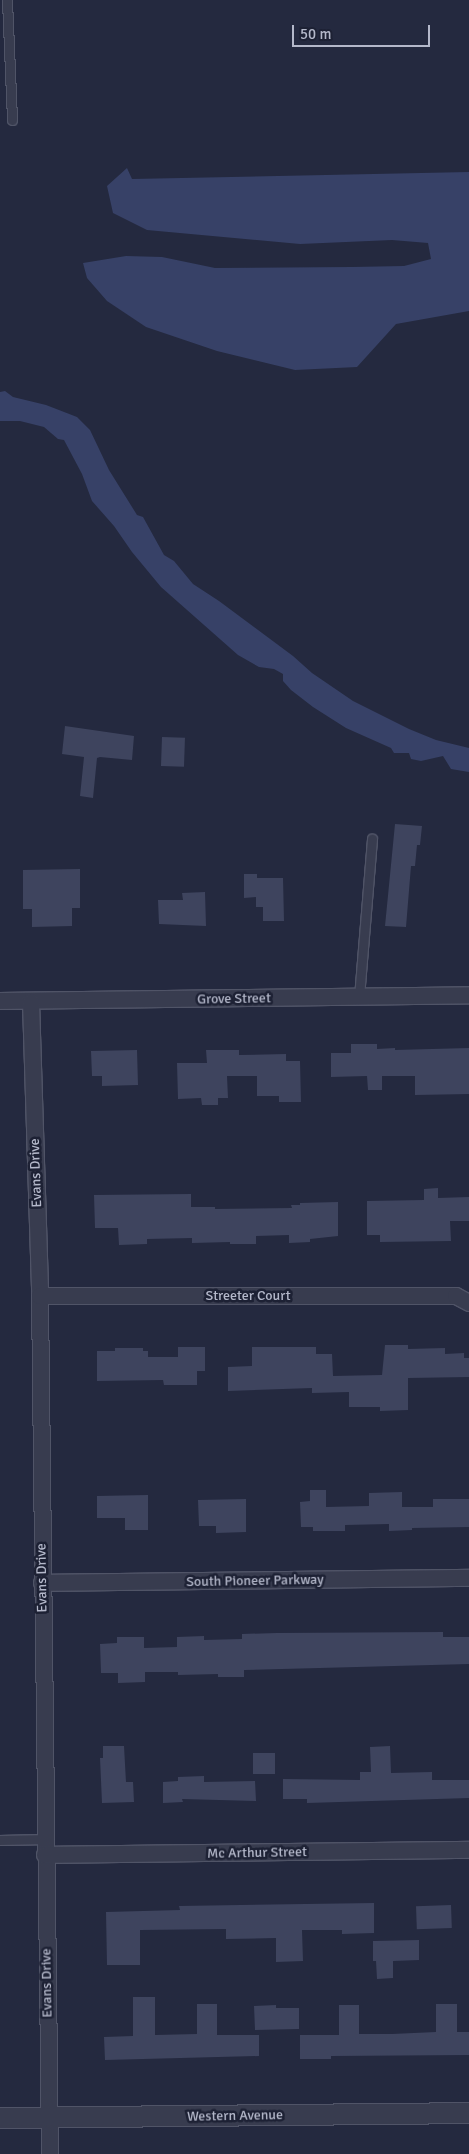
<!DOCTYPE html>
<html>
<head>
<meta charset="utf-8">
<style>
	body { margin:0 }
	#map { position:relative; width:469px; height:2154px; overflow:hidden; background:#24293f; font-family:Signika,sans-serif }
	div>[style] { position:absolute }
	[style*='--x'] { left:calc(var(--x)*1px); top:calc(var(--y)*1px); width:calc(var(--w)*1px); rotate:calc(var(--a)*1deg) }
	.water>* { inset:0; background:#374167 }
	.building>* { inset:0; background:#3e445e; transform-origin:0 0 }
	.roads { filter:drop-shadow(1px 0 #505467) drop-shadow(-1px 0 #505467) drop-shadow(0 1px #505467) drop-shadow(0 -1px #505467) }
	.service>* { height:9px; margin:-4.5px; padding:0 4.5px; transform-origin:4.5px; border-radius:4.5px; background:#383c4f }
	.minor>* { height:16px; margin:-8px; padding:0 8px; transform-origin:8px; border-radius:8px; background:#383c4f }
	.tertiary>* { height:20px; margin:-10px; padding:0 10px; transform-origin:10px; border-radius:10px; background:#383c4f }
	span { translate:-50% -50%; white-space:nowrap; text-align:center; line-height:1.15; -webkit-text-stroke:5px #1d2134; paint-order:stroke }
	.street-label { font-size:14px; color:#b4b8ca }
	.scale { position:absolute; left:292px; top:25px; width:138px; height:22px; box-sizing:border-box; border:2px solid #b4b8ca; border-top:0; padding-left:6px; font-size:15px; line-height:18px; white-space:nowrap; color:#b4b8ca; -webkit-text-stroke:4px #1d2134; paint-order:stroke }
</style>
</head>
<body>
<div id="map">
	<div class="water">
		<i style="clip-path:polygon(127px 168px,132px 179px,469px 172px,469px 311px,396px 324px,357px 367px,295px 370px,217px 351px,146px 327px,107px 301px,87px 278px,83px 263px,126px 256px,162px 257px,215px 268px,352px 267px,404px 266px,431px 259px,428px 243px,392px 240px,300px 244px,147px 230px,113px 213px,107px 186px)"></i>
		<i style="clip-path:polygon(5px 391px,13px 397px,46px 405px,77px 417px,90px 430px,109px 470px,137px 515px,143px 517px,164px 555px,174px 561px,193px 584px,219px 601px,293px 656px,312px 673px,353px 701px,409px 729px,436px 740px,469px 748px,469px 772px,451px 769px,443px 756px,421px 761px,411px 759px,409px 753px,394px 753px,391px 748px,346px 728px,313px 707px,291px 690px,283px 681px,283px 674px,274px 669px,259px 667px,238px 655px,161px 587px,132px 552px,114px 526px,92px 501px,82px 474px,64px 440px,58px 439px,44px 427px,20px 421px,0 421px,0 392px)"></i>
	</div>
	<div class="building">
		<i style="clip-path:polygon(65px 726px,134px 736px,132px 760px,100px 757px,97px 758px,93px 798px,80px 796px,84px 757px,62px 754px)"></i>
		<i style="left:162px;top:737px;width:23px;height:29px;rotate:2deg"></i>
		<i style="clip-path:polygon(395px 824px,422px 826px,420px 845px,417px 845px,415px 866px,411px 866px,406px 927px,385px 926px)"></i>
		<i style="clip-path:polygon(80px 869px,80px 908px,72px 908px,72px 926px,32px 927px,32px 909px,23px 909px,23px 870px)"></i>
		<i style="clip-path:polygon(244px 874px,257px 874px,257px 878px,283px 878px,284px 921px,263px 921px,263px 907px,256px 907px,256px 897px,244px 898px)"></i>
		<i style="clip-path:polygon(205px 892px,206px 926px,159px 924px,158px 900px,183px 900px,182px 893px)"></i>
		<i style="clip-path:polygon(351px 1044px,377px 1044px,377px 1049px,395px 1048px,395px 1050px,469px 1048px,469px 1094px,415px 1095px,415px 1076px,382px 1076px,382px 1090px,368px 1090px,367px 1076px,331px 1077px,331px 1053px,351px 1053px)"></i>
		<i style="clip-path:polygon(137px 1050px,138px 1085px,102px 1086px,102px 1076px,92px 1076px,91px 1051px)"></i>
		<i style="clip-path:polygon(206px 1050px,239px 1050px,239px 1055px,286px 1054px,286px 1061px,300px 1061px,301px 1102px,279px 1102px,279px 1096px,257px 1096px,257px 1076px,227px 1076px,228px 1098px,218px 1098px,218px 1105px,202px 1105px,201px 1098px,178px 1099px,177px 1063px,207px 1063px)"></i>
		<i style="clip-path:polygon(438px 1188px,438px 1198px,469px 1197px,469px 1221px,450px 1221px,451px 1241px,380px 1242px,380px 1235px,367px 1235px,367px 1201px,424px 1200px,424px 1189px)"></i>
		<i style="clip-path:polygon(191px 1194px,191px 1207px,215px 1207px,215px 1209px,292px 1208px,291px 1205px,300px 1205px,300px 1203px,338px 1202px,338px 1236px,310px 1239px,310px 1242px,289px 1243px,289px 1235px,256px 1236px,256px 1244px,230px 1244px,230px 1242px,192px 1243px,192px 1238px,147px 1239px,147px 1244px,119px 1245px,118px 1228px,95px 1228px,94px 1195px)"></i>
		<i style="clip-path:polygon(385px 1345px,408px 1345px,408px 1349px,445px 1348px,445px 1354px,464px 1353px,464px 1358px,469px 1358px,469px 1377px,408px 1378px,408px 1410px,380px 1411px,380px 1407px,349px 1407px,349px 1392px,312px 1393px,312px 1388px,228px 1391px,228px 1367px,252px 1366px,252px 1347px,316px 1347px,316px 1354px,332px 1354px,333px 1376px,382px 1375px)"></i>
		<i style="clip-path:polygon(178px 1347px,205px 1347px,205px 1371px,197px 1371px,197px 1385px,164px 1385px,163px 1380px,97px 1381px,97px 1351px,115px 1351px,115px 1348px,143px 1348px,143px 1351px,148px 1351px,148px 1357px,178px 1357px)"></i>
		<i style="clip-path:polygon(310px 1490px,326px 1490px,326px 1507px,369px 1506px,369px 1493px,402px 1492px,402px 1507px,433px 1507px,433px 1499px,469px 1499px,469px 1527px,412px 1528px,412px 1530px,389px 1531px,389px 1524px,345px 1525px,345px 1531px,313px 1531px,313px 1527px,301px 1527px,300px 1502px,310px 1501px)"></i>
		<i style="clip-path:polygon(148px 1495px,148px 1530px,125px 1530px,125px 1518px,97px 1518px,97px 1496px)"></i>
		<i style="clip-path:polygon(246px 1499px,246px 1532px,216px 1533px,216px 1526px,199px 1526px,198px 1500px)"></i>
		<i style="clip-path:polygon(443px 1632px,443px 1637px,469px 1637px,469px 1664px,244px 1670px,244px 1677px,218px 1677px,218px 1674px,178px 1675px,178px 1672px,145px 1672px,145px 1682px,118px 1683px,118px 1673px,101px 1673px,100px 1644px,117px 1643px,117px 1637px,144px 1637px,144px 1648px,177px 1647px,177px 1637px,204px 1636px,204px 1640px,242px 1639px,242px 1634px,277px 1633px)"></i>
		<i style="clip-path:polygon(103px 1746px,124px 1746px,126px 1782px,133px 1782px,134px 1802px,102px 1803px,100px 1758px,103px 1758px)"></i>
		<i style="clip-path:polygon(390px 1746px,391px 1773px,432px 1772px,432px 1780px,469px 1780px,469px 1798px,307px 1803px,307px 1799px,283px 1799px,283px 1779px,360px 1780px,360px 1772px,371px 1772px,370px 1747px)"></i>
		<i style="left:253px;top:1753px;width:22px;height:21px"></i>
		<i style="clip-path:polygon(204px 1776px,204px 1782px,255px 1781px,256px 1801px,182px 1799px,183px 1802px,163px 1803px,163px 1782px,178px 1781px,178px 1777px)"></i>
		<i style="clip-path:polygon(374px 1903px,374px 1933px,342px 1934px,342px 1930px,302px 1930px,303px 1961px,276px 1962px,276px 1938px,226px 1939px,226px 1929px,140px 1930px,140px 1965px,107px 1965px,106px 1912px,180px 1910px,179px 1906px)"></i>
		<i style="left:451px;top:1905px;width:23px;height:35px;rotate:88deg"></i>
		<i style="clip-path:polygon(419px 1940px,419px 1960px,393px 1961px,393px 1978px,377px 1979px,376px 1961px,373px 1961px,373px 1941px)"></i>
		<i style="clip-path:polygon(133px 1997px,155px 1997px,155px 2035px,197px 2034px,197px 2004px,217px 2004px,217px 2035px,259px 2035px,259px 2056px,105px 2060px,104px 2037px,133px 2036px)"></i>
		<i style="clip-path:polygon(436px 2004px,457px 2004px,457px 2032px,469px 2032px,469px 2055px,331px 2056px,331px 2059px,300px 2059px,300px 2035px,339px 2035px,339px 2005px,359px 2005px,359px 2034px,392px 2034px,436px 2032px)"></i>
		<i style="clip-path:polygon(276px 2005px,276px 2008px,299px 2008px,299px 2029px,255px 2030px,254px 2006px)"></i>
	</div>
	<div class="roads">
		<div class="service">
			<i style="--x:7;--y:0;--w:120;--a:87.6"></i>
			<i style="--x:359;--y:997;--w:159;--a:-85.3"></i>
			<i style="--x:0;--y:1840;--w:45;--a:-1.3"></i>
		</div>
		<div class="minor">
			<i style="--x:0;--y:1001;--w:469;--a:-0.7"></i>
			<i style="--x:31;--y:1002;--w:294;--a:88.2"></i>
			<i style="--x:40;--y:1296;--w:858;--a:89.33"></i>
			<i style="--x:40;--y:1296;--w:416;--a:0"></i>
			<i style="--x:456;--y:1296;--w:15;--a:28"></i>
			<i style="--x:42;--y:1583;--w:427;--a:-0.7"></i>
			<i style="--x:45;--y:1855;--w:424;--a:-0.7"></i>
		</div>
		<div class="tertiary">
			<i style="--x:0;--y:2118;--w:469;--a:-0.6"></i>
		</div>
	</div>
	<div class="street-label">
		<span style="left:234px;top:999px;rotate:-1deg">Grove Street</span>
		<span style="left:36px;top:1173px;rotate:-92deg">Evans Drive</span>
		<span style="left:248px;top:1296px">Streeter Court</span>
		<span style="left:42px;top:1578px;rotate:-91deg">Evans Drive</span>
		<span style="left:255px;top:1581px;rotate:-1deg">South Pioneer Parkway</span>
		<span style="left:257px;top:1853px;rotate:-1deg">Mc Arthur Street</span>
		<span style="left:47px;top:1983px;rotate:-91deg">Evans Drive</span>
		<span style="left:235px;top:2116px;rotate:-1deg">Western Avenue</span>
	</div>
	<div class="scale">50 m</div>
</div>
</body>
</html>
